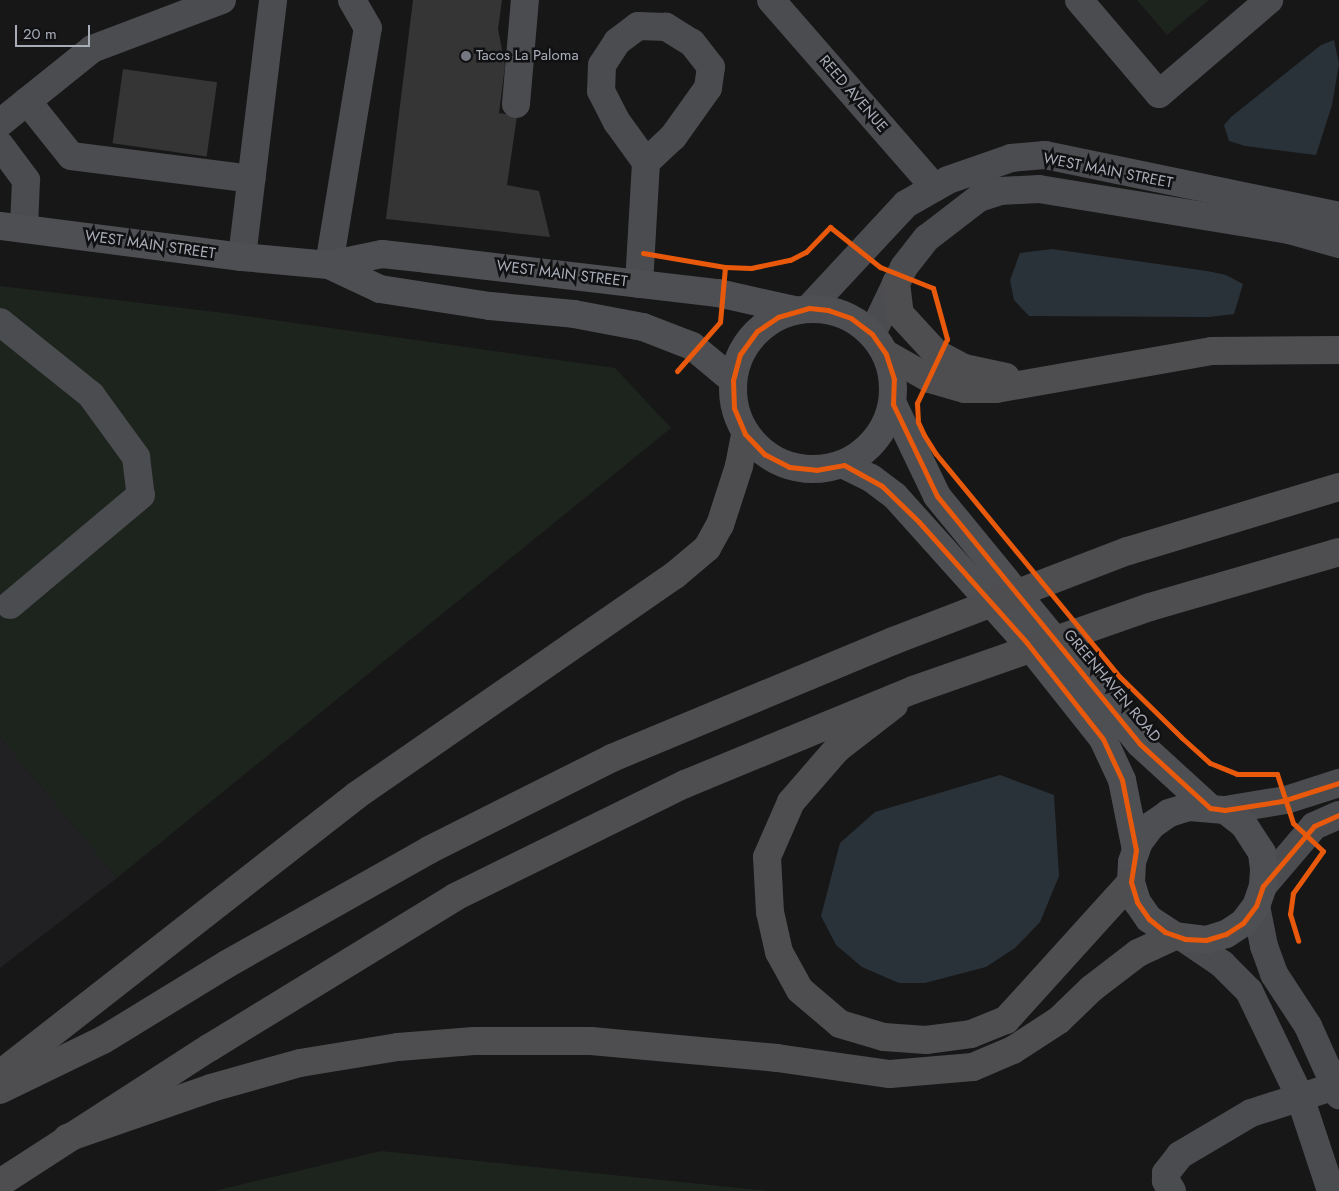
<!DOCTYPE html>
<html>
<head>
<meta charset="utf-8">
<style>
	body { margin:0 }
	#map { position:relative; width:1339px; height:1191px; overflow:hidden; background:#171717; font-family:Jost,sans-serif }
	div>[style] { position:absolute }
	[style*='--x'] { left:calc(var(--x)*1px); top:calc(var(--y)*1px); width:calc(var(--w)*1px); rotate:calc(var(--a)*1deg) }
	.built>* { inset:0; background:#212123 }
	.green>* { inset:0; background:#1d241e }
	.water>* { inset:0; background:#2a3239 }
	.building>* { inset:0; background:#353536; transform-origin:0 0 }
	.minor>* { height:28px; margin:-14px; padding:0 14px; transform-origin:14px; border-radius:14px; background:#4b4c50 }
	.major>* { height:28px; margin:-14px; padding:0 14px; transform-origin:14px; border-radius:14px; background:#4d4f52 }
	.major>.ring { margin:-14px; padding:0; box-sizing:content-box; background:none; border:28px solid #4d4f52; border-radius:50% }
	.highway>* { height:28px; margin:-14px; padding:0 14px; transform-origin:14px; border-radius:14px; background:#4e4e51 }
	.highway-bridge>* { height:28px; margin:-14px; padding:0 14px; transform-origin:14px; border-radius:14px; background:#4e4e51 }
	.cycleway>* { height:5px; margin:-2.5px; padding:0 2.5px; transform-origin:2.5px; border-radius:2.5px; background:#e8590c }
	.dots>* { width:14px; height:14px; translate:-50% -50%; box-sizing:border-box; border:2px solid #111113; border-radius:50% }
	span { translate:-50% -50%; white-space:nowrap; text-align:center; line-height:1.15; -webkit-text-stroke:5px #111113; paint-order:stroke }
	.poi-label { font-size:15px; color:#a8adb8 }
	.left { translate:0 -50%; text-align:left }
	.street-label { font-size:15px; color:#a8adb8 }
	.scale { position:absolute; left:15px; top:25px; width:75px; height:22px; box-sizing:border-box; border:2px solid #a8adb8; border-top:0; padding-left:6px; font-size:15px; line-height:18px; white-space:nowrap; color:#a8adb8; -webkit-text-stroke:4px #111113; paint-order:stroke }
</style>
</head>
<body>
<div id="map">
	<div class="built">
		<i style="clip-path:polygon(0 737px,117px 878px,0 968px)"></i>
	</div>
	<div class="green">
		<i style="clip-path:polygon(1137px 0,1209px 0,1167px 35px)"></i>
		<i style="clip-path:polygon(0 286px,224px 313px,615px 368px,671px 428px,117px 878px,0 737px)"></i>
		<i style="clip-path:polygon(381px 1151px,768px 1191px,214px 1191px)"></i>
	</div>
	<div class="water">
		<i style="clip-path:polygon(1334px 40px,1339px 64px,1332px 105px,1316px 155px,1245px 146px,1229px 141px,1224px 125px,1231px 117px,1321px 45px)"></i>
		<i style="clip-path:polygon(1052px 249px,1207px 271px,1226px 275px,1243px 284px,1234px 314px,1209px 317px,1029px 316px,1014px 300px,1010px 280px,1020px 253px)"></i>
		<i style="clip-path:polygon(1000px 775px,1054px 795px,1059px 876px,1040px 922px,1015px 948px,986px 967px,925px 983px,899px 983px,862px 967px,836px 945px,821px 916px,840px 843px,875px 812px)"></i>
	</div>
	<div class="building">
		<i style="clip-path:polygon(413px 0,502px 0,498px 29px,505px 66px,499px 113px,517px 116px,507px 185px,539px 191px,550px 237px,386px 219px)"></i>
		<i style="left:123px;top:69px;width:95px;height:75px;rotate:8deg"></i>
	</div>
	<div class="minor">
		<i style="--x:771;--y:0;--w:249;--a:48.9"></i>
		<i style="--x:1079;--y:0;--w:123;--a:49.6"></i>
		<i style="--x:1159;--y:94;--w:145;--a:-40.5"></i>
		<i style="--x:27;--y:101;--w:70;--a:51.3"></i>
		<i style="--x:71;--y:156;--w:182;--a:7.2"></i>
		<i style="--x:516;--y:104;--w:104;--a:-85.1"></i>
		<i style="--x:0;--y:123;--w:118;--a:-38.8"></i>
		<i style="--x:92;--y:49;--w:139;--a:-20.7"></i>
		<i style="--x:0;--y:145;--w:44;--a:53.4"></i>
		<i style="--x:26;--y:180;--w:48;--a:92.4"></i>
		<i style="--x:242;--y:257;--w:259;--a:-83.1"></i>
		<i style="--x:329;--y:265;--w:240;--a:-80.7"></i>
		<i style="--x:368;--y:28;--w:32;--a:-120"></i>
		<i style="--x:639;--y:284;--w:122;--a:-86.7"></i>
		<i style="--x:646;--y:162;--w:37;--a:-43"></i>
		<i style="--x:673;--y:137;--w:60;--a:-54.5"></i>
		<i style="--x:708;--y:88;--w:21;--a:-82"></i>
		<i style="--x:711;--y:67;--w:31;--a:-128"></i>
		<i style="--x:692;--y:43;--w:31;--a:-148"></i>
		<i style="--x:666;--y:27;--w:28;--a:-178"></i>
		<i style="--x:638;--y:26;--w:26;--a:143"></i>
		<i style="--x:617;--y:42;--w:27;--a:123"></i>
		<i style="--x:602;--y:65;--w:26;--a:92"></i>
		<i style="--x:601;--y:91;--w:35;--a:63"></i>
		<i style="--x:617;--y:122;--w:49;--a:54.1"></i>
		<i style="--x:809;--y:308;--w:142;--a:-47"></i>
		<i style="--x:906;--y:204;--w:48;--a:-29.7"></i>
		<i style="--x:948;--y:180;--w:67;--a:-19.2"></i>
		<i style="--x:1011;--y:158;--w:34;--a:-5"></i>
		<i style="--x:1045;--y:155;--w:300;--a:11.7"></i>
		<i style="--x:0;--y:322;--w:117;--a:38.7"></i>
		<i style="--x:91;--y:395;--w:77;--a:54"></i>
		<i style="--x:136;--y:457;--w:38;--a:83"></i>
		<i style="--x:141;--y:495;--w:171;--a:140"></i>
		<i style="--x:872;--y:334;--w:74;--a:-64.5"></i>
		<i style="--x:904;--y:267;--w:37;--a:-52"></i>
		<i style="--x:927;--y:238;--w:66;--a:-37.6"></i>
		<i style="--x:979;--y:198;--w:22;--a:-18"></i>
		<i style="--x:1000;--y:191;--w:39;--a:-3"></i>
		<i style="--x:1039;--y:189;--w:253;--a:9.3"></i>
		<i style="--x:1289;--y:230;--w:52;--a:15.6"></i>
		<i style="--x:1225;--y:810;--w:62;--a:-9.3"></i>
		<i style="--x:1286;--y:800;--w:56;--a:-17.8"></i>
		<i style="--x:1263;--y:886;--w:79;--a:-49.6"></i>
		<i style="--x:1314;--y:826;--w:27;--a:-24"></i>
		<i style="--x:1256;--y:906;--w:41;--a:78.7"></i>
		<i style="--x:1264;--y:946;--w:30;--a:70"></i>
		<i style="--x:1274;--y:974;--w:62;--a:56.8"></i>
		<i style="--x:1308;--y:1026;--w:76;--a:65.8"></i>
		<i style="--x:1185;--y:939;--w:45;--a:34"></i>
		<i style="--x:1222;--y:964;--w:38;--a:45"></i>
		<i style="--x:1249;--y:991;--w:118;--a:64.3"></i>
		<i style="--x:1300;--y:1097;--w:99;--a:71.7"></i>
		<i style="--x:1172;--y:1191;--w:12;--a:-121"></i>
		<i style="--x:1166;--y:1181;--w:8;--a:-90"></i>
		<i style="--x:1166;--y:1173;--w:23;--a:-52"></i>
		<i style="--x:1180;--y:1155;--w:82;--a:-30.6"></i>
		<i style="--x:1251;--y:1113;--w:92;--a:-17.7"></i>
	</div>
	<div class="major">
		<i style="--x:0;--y:226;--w:244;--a:7.3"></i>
		<i style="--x:242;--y:257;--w:87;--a:5.3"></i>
		<i style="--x:329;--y:265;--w:54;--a:-11.7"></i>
		<i style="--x:382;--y:254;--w:45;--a:6.3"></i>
		<i style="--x:427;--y:259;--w:293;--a:6.7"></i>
		<i style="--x:718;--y:293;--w:78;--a:12.6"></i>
		<i style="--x:329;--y:265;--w:56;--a:25.2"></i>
		<i style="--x:380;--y:289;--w:111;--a:8.8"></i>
		<i style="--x:490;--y:306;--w:84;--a:5.4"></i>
		<i style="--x:574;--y:314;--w:70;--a:10.7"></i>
		<i style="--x:643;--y:327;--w:53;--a:21.2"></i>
		<i style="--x:692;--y:346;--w:53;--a:39.7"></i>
		<i class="ring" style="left:733px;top:309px;width:132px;height:132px"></i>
		<i style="--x:893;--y:404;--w:102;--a:64.4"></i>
		<i style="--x:937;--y:496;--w:320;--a:50.7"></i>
		<i style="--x:1140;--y:744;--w:95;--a:42.4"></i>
		<i style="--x:844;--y:465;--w:30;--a:26"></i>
		<i style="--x:871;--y:478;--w:30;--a:37"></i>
		<i style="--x:895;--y:496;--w:198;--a:48.1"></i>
		<i style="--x:1027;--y:643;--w:122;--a:51.6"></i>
		<i style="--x:1103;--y:739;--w:45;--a:65.1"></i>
		<i style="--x:1122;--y:780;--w:71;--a:78.7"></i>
		<i style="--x:1189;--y:807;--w:36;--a:5"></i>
		<i style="--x:1225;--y:810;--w:24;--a:38"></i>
		<i style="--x:1244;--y:825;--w:33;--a:57"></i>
		<i style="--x:1262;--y:853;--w:17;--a:83"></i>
		<i style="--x:1264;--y:870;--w:16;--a:94"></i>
		<i style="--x:1263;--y:886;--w:21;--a:109"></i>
		<i style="--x:1256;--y:906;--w:21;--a:127"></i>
		<i style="--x:1243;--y:923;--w:20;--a:147"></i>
		<i style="--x:1226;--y:934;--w:21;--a:163"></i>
		<i style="--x:1206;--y:940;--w:31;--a:-173"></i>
		<i style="--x:1175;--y:936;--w:31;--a:-147"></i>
		<i style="--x:1149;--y:919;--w:21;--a:-125"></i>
		<i style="--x:1137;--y:902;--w:21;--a:-107"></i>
		<i style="--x:1131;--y:882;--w:20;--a:-87"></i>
		<i style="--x:1132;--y:862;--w:21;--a:-71"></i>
		<i style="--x:1139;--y:842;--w:21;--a:-53"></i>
		<i style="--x:1152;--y:825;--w:21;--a:-35"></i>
		<i style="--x:1169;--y:813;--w:21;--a:-17"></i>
	</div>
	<div class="highway">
		<i style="--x:896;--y:283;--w:31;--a:83"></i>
		<i style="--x:900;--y:314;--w:53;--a:47.3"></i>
		<i style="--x:936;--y:353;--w:32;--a:28"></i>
		<i style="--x:964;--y:368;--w:43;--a:12.1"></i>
		<i style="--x:886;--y:354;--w:51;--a:29.6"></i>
		<i style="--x:930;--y:379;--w:36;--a:16"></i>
		<i style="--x:965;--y:389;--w:31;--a:0"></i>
		<i style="--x:996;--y:389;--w:219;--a:-10"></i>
		<i style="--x:1212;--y:351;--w:127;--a:-0.5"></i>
		<i style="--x:1128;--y:551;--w:220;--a:-16.9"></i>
		<i style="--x:1150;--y:607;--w:197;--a:-16.2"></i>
		<i style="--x:894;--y:705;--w:72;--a:142.3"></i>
		<i style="--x:837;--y:749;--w:70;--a:131"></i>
		<i style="--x:791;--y:802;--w:60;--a:113.6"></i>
		<i style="--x:767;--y:857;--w:55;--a:86.9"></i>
		<i style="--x:770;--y:912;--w:41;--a:77.3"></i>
		<i style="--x:779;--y:952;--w:43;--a:61.1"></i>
		<i style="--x:800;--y:990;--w:52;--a:40.4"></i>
		<i style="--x:840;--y:1024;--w:46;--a:16.5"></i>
		<i style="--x:884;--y:1037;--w:42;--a:4.1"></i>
		<i style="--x:926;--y:1040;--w:45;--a:-7.6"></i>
		<i style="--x:971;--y:1034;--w:38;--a:-22"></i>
		<i style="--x:1006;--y:1020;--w:186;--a:-47.8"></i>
		<i style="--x:0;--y:1074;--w:453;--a:-38"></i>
		<i style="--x:357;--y:795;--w:387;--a:-34.7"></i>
		<i style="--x:675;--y:575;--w:42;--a:-40.2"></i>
		<i style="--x:707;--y:548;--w:26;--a:-61"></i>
		<i style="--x:720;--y:525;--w:62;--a:-72.1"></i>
		<i style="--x:739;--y:466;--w:33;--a:-79"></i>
		<i style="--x:0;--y:1090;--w:114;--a:-25.9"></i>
		<i style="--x:103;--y:1040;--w:145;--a:-31.5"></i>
		<i style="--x:227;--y:964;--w:232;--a:-29.4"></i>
		<i style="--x:429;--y:850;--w:205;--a:-26.7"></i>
		<i style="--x:612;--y:758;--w:304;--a:-22.6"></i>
		<i style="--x:67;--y:1138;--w:152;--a:-19.1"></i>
		<i style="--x:211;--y:1088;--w:92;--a:-15.7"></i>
		<i style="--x:300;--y:1063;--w:99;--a:-9.3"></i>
		<i style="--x:398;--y:1047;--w:76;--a:-4.5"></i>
		<i style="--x:474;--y:1041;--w:117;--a:0"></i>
		<i style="--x:591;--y:1041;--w:187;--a:5.2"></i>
		<i style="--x:777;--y:1058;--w:114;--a:8.1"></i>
		<i style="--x:890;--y:1074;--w:83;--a:-4.8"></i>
		<i style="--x:973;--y:1067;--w:43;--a:-23"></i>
		<i style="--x:1013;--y:1050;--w:55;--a:-33.1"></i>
		<i style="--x:1059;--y:1020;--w:45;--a:-44.1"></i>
		<i style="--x:1091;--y:989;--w:59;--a:-37.5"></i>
		<i style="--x:1138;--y:953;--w:41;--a:-24.7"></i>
		<i style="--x:0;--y:1183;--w:249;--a:-32.9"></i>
		<i style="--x:209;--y:1048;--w:289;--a:-31.5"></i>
		<i style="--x:455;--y:897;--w:256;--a:-26.2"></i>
		<i style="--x:685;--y:784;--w:247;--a:-22.4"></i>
	</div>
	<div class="highway-bridge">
		<i style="--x:893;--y:641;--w:252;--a:-21"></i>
		<i style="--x:913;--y:690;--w:251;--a:-19.3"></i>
	</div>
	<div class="cycleway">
		<i style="--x:643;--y:253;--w:83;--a:9.7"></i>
		<i style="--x:725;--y:267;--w:26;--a:2"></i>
		<i style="--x:751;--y:268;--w:40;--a:-12"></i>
		<i style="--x:790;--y:260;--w:18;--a:-27"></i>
		<i style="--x:806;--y:252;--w:35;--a:-46"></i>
		<i style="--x:830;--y:227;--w:64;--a:38.7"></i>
		<i style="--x:880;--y:267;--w:57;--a:21.6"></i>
		<i style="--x:933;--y:288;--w:53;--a:74.6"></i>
		<i style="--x:947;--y:339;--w:71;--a:115.1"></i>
		<i style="--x:917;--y:403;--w:19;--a:87"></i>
		<i style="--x:918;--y:422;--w:14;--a:65"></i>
		<i style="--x:924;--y:435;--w:22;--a:58"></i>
		<i style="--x:936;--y:454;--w:289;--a:50.5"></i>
		<i style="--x:1120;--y:677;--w:86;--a:44.5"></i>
		<i style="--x:1181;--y:737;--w:39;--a:42"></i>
		<i style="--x:1210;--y:763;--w:29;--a:22"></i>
		<i style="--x:1237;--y:774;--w:40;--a:0"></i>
		<i style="--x:1277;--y:774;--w:52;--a:71.9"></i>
		<i style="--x:1293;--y:823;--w:41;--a:43"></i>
		<i style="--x:1323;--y:851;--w:52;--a:125.5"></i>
		<i style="--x:1293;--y:893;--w:21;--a:98"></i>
		<i style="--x:1290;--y:914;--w:28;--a:73"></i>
		<i style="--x:677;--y:371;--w:65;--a:-48.7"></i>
		<i style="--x:720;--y:322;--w:55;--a:-84.8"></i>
		<i style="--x:1339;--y:783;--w:60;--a:162.5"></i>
		<i style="--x:1282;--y:801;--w:58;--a:171"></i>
		<i style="--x:1225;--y:810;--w:15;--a:-172"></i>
		<i style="--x:1210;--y:808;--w:95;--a:-137.6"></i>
		<i style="--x:1140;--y:744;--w:320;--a:-129.3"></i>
		<i style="--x:937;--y:496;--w:102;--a:-115.6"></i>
		<i style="--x:893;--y:404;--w:25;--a:-88"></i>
		<i style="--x:894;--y:379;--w:26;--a:-108"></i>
		<i style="--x:886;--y:354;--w:24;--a:-125"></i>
		<i style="--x:872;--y:334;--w:26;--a:-143"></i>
		<i style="--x:851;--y:318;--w:24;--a:-161"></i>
		<i style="--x:828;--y:310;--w:19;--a:-174"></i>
		<i style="--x:809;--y:308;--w:32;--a:164"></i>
		<i style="--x:778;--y:317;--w:25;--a:146"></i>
		<i style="--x:757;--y:331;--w:29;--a:126"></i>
		<i style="--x:740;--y:354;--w:27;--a:105"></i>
		<i style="--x:733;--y:380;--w:28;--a:88"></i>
		<i style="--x:734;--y:408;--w:28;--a:67"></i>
		<i style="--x:745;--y:434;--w:28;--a:46"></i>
		<i style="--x:764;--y:454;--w:28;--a:27"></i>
		<i style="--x:789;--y:467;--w:27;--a:6"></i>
		<i style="--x:816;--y:470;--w:28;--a:-10"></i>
		<i style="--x:844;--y:465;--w:43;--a:28.9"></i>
		<i style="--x:882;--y:486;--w:52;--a:44.2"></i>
		<i style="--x:919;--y:522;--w:162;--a:48.2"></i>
		<i style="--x:1027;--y:643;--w:122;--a:51.6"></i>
		<i style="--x:1103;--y:739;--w:45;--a:65.1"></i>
		<i style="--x:1122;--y:780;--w:71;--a:78.7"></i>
		<i style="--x:1136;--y:850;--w:32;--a:99"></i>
		<i style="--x:1131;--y:882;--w:21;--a:73"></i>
		<i style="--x:1137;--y:902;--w:21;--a:55"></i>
		<i style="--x:1149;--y:919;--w:21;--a:39"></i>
		<i style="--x:1165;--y:932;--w:21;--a:19"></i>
		<i style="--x:1185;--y:939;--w:21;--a:3"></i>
		<i style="--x:1206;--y:940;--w:21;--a:-17"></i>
		<i style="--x:1226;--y:934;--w:20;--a:-33"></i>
		<i style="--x:1243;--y:923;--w:21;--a:-53"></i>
		<i style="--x:1256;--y:906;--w:21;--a:-71"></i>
		<i style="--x:1263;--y:886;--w:79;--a:-49.6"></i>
		<i style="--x:1314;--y:826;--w:27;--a:-24"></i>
	</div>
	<div class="dots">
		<i style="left:466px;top:56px;background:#757880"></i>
	</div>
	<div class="poi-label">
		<span class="left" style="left:476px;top:56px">Tacos La Paloma</span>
	</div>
	<div class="street-label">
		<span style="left:853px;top:94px;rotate:49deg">REED AVENUE</span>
		<span style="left:1108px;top:171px;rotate:11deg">WEST MAIN STREET</span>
		<span style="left:150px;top:245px;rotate:8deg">WEST MAIN STREET</span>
		<span style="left:562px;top:274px;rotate:7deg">WEST MAIN STREET</span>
		<span style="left:1112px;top:686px;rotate:50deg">GREENHAVEN ROAD</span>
	</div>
	<div class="scale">20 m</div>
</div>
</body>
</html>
